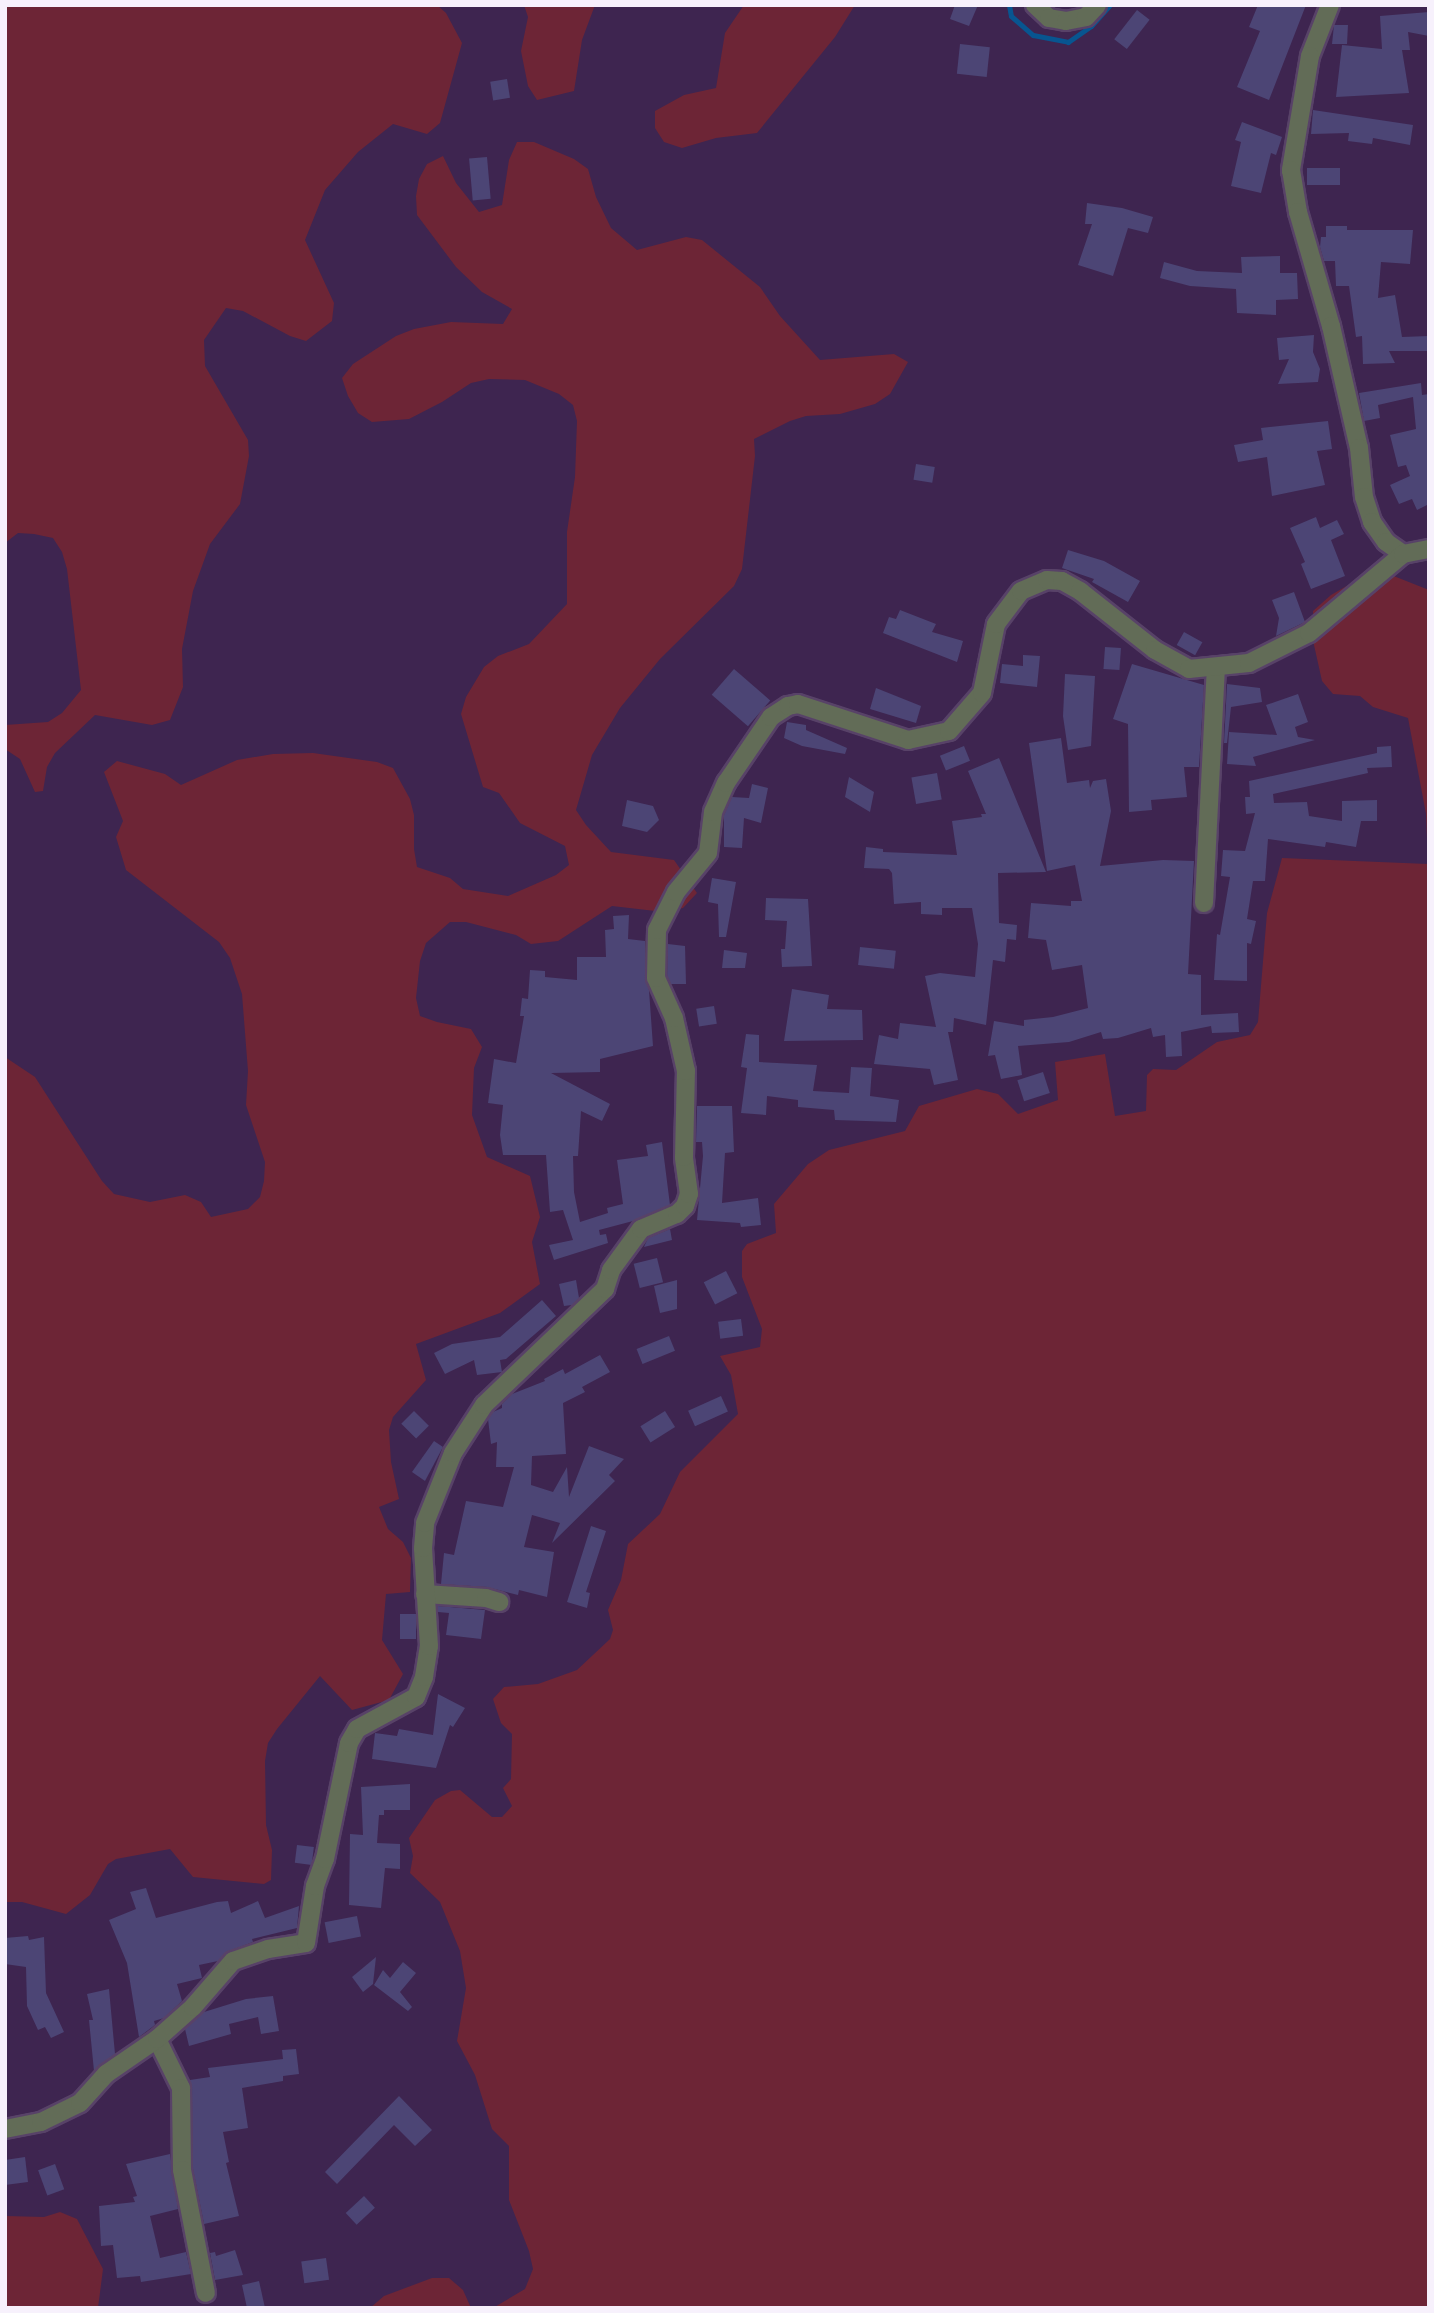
<!DOCTYPE html>
<html>
<head>
<meta charset="utf-8">
<style>
	body { margin:0 }
	#map { position:relative; width:1434px; height:2313px; overflow:hidden; background:#3e2550; font-family:"Source Sans 3",sans-serif }
	div>[style] { position:absolute }
	[style*='--x'] { left:calc(var(--x)*1px); top:calc(var(--y)*1px); width:calc(var(--w)*1px); rotate:calc(var(--a)*1deg) }
	.green>* { inset:0; background:#6d2536 }
	.stream>* { height:5px; margin:-2.5px; padding:0 2.5px; transform-origin:2.5px; border-radius:2.5px; background:#085590 }
	.building>* { inset:0; background:#4c4575; transform-origin:0 0 }
	.roads { filter:drop-shadow(2px 0 #584268) drop-shadow(-2px 0 #584268) drop-shadow(0 2px #584268) drop-shadow(0 -2px #584268) }
	.minor>* { height:18px; margin:-9px; padding:0 9px; transform-origin:9px; border-radius:9px; background:#626c57 }
	span { translate:-50% -50%; white-space:nowrap; text-align:center; line-height:1.15; -webkit-text-stroke:6px #341b45; paint-order:stroke }
	.frame { position:absolute; inset:0; border:7px solid #f7f1fc; pointer-events:none }
</style>
</head>
<body>
<div id="map">
	<div class="green">
		<i style="clip-path:polygon(5px 5px,437px 5px,446px 13px,462px 43px,440px 123px,427px 134px,393px 124px,358px 152px,325px 190px,305px 240px,334px 303px,332px 321px,306px 341px,290px 336px,243px 311px,226px 308px,204px 340px,205px 366px,248px 440px,249px 456px,240px 504px,210px 544px,193px 591px,182px 649px,183px 687px,170px 720px,152px 725px,95px 715px,55px 753px,47px 767px,43px 791px,35px 792px,20px 759px,5px 749px,5px 725px,48px 722px,62px 713px,81px 690px,67px 569px,62px 552px,53px 538px,34px 534px,18px 533px,5px 543px)"></i>
		<i style="clip-path:polygon(524px 5px,595px 5px,582px 40px,574px 91px,537px 100px,528px 86px,521px 51px,528px 17px)"></i>
		<i style="clip-path:polygon(744px 5px,855px 5px,835px 37px,757px 133px,716px 138px,682px 148px,664px 142px,655px 128px,655px 111px,684px 95px,716px 88px,725px 33px)"></i>
		<i style="clip-path:polygon(517px 142px,534px 142px,574px 159px,588px 169px,596px 197px,611px 228px,637px 250px,686px 237px,702px 240px,760px 287px,780px 316px,820px 360px,894px 354px,908px 362px,890px 394px,875px 404px,840px 414px,806px 416px,790px 421px,754px 439px,755px 456px,742px 569px,734px 586px,660px 659px,620px 708px,592px 755px,576px 810px,586px 825px,611px 852px,674px 860px,697px 893px,683px 908px,664px 912px,612px 906px,558px 941px,531px 944px,516px 935px,466px 922px,450px 922px,426px 943px,420px 961px,416px 998px,420px 1016px,437px 1022px,471px 1029px,482px 1047px,474px 1068px,472px 1115px,487px 1157px,530px 1176px,540px 1217px,532px 1242px,540px 1284px,500px 1313px,416px 1344px,426px 1380px,393px 1417px,389px 1430px,391px 1462px,399px 1499px,379px 1507px,388px 1529px,403px 1542px,411px 1558px,410px 1592px,386px 1594px,382px 1640px,403px 1674px,389px 1700px,352px 1710px,320px 1676px,277px 1729px,268px 1743px,265px 1761px,266px 1825px,272px 1850px,271px 1880px,264px 1884px,193px 1877px,170px 1849px,116px 1859px,108px 1864px,90px 1895px,66px 1914px,22px 1902px,5px 1902px,5px 1057px,35px 1077px,102px 1181px,114px 1194px,150px 1202px,185px 1195px,201px 1202px,211px 1217px,248px 1209px,260px 1197px,264px 1181px,265px 1162px,246px 1105px,248px 1071px,242px 994px,230px 958px,219px 942px,126px 870px,116px 837px,123px 821px,104px 772px,117px 761px,165px 774px,181px 785px,237px 760px,273px 754px,313px 753px,377px 762px,393px 768px,410px 799px,414px 815px,414px 849px,417px 867px,450px 878px,463px 889px,508px 896px,556px 875px,569px 865px,565px 846px,520px 823px,499px 793px,483px 787px,461px 714px,466px 697px,484px 667px,498px 656px,529px 644px,567px 604px,567px 532px,575px 477px,577px 421px,573px 405px,559px 394px,525px 380px,489px 379px,471px 383px,442px 402px,409px 419px,372px 422px,358px 413px,348px 396px,342px 378px,353px 364px,396px 336px,414px 329px,451px 322px,503px 324px,512px 309px,482px 292px,456px 267px,417px 215px,416px 196px,419px 179px,427px 164px,443px 156px,456px 183px,479px 212px,502px 205px,509px 160px)"></i>
		<i style="clip-path:polygon(1376px 569px,1429px 590px,1429px 2308px,493px 2308px,525px 2289px,533px 2269px,529px 2251px,509px 2200px,509px 2146px,492px 2129px,475px 2075px,457px 2041px,466px 1988px,460px 1951px,440px 1902px,410px 1873px,413px 1856px,409px 1838px,435px 1800px,451px 1791px,460px 1790px,492px 1817px,502px 1817px,512px 1806px,503px 1788px,511px 1779px,512px 1734px,501px 1723px,493px 1699px,504px 1687px,538px 1684px,577px 1670px,610px 1639px,613px 1630px,608px 1610px,621px 1580px,628px 1544px,660px 1514px,680px 1472px,738px 1414px,731px 1375px,720px 1356px,760px 1347px,762px 1329px,742px 1277px,742px 1251px,747px 1244px,776px 1233px,774px 1204px,808px 1164px,829px 1150px,905px 1131px,919px 1106px,977px 1089px,998px 1094px,1018px 1114px,1058px 1100px,1055px 1062px,1105px 1054px,1115px 1116px,1146px 1111px,1147px 1075px,1153px 1069px,1176px 1070px,1217px 1042px,1250px 1035px,1258px 1022px,1267px 913px,1282px 858px,1428px 864px,1426px 814px,1408px 718px,1373px 707px,1360px 696px,1333px 694px,1322px 681px,1314px 645px,1313px 611px,1331px 595px)"></i>
		<i style="clip-path:polygon(60px 2212px,77px 2219px,103px 2269px,98px 2308px,5px 2308px,5px 2216px,44px 2217px)"></i>
		<i style="clip-path:polygon(432px 2278px,449px 2278px,463px 2290px,471px 2308px,370px 2308px,384px 2296px)"></i>
	</div>
	<div class="stream">
		<i style="--x:1009;--y:5;--w:11;--a:80"></i>
		<i style="--x:1011;--y:16;--w:29;--a:41"></i>
		<i style="--x:1033;--y:35;--w:36;--a:11"></i>
		<i style="--x:1068;--y:42;--w:28;--a:-35"></i>
		<i style="--x:1091;--y:26;--w:28;--a:-48"></i>
	</div>
	<div class="building">
		<i style="clip-path:polygon(955px 5px,978px 5px,969px 26px,950px 19px)"></i>
		<i style="clip-path:polygon(1258px 5px,1306px 5px,1269px 100px,1237px 87px,1260px 31px,1249px 27px)"></i>
		<i style="left:1137px;top:10px;width:16px;height:37px;rotate:38deg"></i>
		<i style="clip-path:polygon(1429px 12px,1429px 36px,1408px 32px,1410px 50px,1402px 50px,1409px 93px,1336px 97px,1342px 45px,1382px 49px,1380px 16px)"></i>
		<i style="clip-path:polygon(1334px 25px,1348px 25px,1347px 44px,1332px 44px)"></i>
		<i style="left:960px;top:44px;width:30px;height:30px;rotate:6deg"></i>
		<i style="left:507px;top:79px;width:19px;height:17px;rotate:81deg"></i>
		<i style="clip-path:polygon(1313px 110px,1413px 125px,1410px 145px,1373px 138px,1372px 144px,1348px 141px,1349px 133px,1311px 134px)"></i>
		<i style="clip-path:polygon(1242px 122px,1282px 137px,1276px 155px,1271px 153px,1261px 193px,1231px 186px,1241px 142px,1235px 140px)"></i>
		<i style="left:487px;top:157px;width:42px;height:18px;rotate:85deg"></i>
		<i style="left:1307px;top:168px;width:33px;height:17px"></i>
		<i style="clip-path:polygon(1087px 203px,1122px 208px,1153px 217px,1148px 233px,1128px 228px,1113px 276px,1078px 265px,1092px 224px,1085px 224px)"></i>
		<i style="clip-path:polygon(1326px 226px,1347px 226px,1347px 230px,1413px 230px,1410px 264px,1381px 262px,1378px 298px,1395px 295px,1402px 337px,1429px 336px,1429px 351px,1389px 351px,1395px 363px,1363px 364px,1362px 336px,1356px 337px,1349px 286px,1336px 286px,1335px 261px,1324px 261px,1320px 247px,1321px 237px,1326px 237px)"></i>
		<i style="clip-path:polygon(1280px 256px,1280px 273px,1297px 273px,1298px 299px,1276px 300px,1276px 315px,1237px 313px,1236px 289px,1190px 286px,1160px 278px,1164px 262px,1197px 271px,1242px 273px,1241px 257px)"></i>
		<i style="clip-path:polygon(1314px 335px,1313px 352px,1320px 369px,1318px 382px,1278px 384px,1289px 359px,1279px 360px,1277px 338px)"></i>
		<i style="clip-path:polygon(1421px 383px,1422px 395px,1429px 394px,1429px 504px,1417px 510px,1412px 499px,1399px 504px,1390px 485px,1410px 476px,1406px 465px,1398px 467px,1390px 435px,1416px 429px,1413px 397px,1378px 405px,1380px 418px,1364px 421px,1359px 393px)"></i>
		<i style="clip-path:polygon(1328px 421px,1332px 449px,1317px 451px,1325px 485px,1272px 496px,1267px 457px,1238px 462px,1234px 445px,1263px 440px,1261px 428px)"></i>
		<i style="left:916px;top:464px;width:19px;height:16px;rotate:9deg"></i>
		<i style="clip-path:polygon(1316px 517px,1320px 528px,1337px 520px,1344px 534px,1331px 540px,1345px 576px,1311px 589px,1301px 564px,1305px 562px,1290px 528px)"></i>
		<i style="clip-path:polygon(1068px 550px,1104px 561px,1140px 581px,1128px 602px,1092px 582px,1094px 579px,1062px 568px)"></i>
		<i style="clip-path:polygon(1294px 592px,1305px 622px,1276px 636px,1279px 618px,1272px 600px)"></i>
		<i style="clip-path:polygon(900px 610px,936px 624px,932px 632px,963px 641px,957px 662px,883px 633px,889px 617px,896px 619px)"></i>
		<i style="left:1184px;top:632px;width:21px;height:15px;rotate:29deg"></i>
		<i style="left:1105px;top:647px;width:16px;height:22px;rotate:4deg"></i>
		<i style="clip-path:polygon(1023px 655px,1040px 656px,1037px 687px,1000px 683px,1002px 664px,1023px 666px)"></i>
		<i style="clip-path:polygon(1132px 664px,1204px 685px,1199px 767px,1184px 767px,1187px 797px,1151px 800px,1152px 810px,1129px 812px,1128px 724px,1113px 719px)"></i>
		<i style="left:734px;top:669px;width:48px;height:34px;rotate:41deg"></i>
		<i style="clip-path:polygon(1065px 674px,1095px 676px,1091px 746px,1068px 750px,1063px 716px)"></i>
		<i style="clip-path:polygon(1227px 684px,1260px 688px,1262px 702px,1231px 707px,1227px 743px,1224px 743px)"></i>
		<i style="clip-path:polygon(876px 688px,921px 706px,916px 723px,870px 709px)"></i>
		<i style="clip-path:polygon(1298px 694px,1308px 722px,1295px 727px,1298px 737px,1315px 740px,1253px 757px,1256px 766px,1227px 764px,1229px 732px,1277px 735px,1266px 705px)"></i>
		<i style="clip-path:polygon(787px 722px,806px 725px,806px 730px,847px 748px,845px 754px,802px 746px,784px 738px)"></i>
		<i style="clip-path:polygon(1061px 738px,1067px 783px,1089px 780px,1090px 788px,1093px 781px,1106px 779px,1111px 811px,1100px 866px,1163px 860px,1194px 861px,1188px 974px,1201px 975px,1201px 1015px,1238px 1013px,1239px 1032px,1212px 1033px,1211px 1026px,1181px 1032px,1182px 1056px,1166px 1057px,1165px 1035px,1153px 1037px,1151px 1028px,1118px 1038px,1103px 1039px,1101px 1032px,1069px 1042px,1018px 1046px,1022px 1075px,1001px 1079px,995px 1055px,988px 1056px,994px 1021px,1024px 1026px,1024px 1020px,1053px 1017px,1088px 1008px,1082px 965px,1052px 970px,1046px 940px,1028px 938px,1031px 903px,1071px 906px,1071px 901px,1082px 901px,1075px 865px,1047px 871px,1029px 743px)"></i>
		<i style="left:964px;top:746px;width:16px;height:26px;rotate:68deg"></i>
		<i style="clip-path:polygon(1391px 746px,1392px 767px,1367px 768px,1368px 773px,1273px 794px,1274px 803px,1307px 802px,1309px 816px,1342px 821px,1342px 801px,1377px 800px,1377px 821px,1361px 821px,1356px 847px,1326px 842px,1325px 847px,1268px 839px,1265px 881px,1253px 881px,1247px 919px,1256px 921px,1251px 944px,1247px 943px,1247px 981px,1214px 980px,1217px 934px,1220px 935px,1230px 877px,1221px 876px,1223px 850px,1245px 851px,1255px 813px,1246px 814px,1245px 797px,1250px 797px,1249px 781px,1377px 753px,1377px 747px)"></i>
		<i style="clip-path:polygon(999px 758px,1046px 872px,998px 873px,999px 923px,1017px 925px,1016px 940px,1007px 939px,1005px 962px,993px 960px,986px 1025px,954px 1018px,953px 1032px,948px 1032px,958px 1080px,934px 1085px,930px 1069px,874px 1064px,879px 1035px,898px 1039px,900px 1023px,936px 1027px,925px 976px,940px 973px,975px 977px,978px 944px,972px 908px,942px 908px,942px 915px,921px 914px,921px 902px,894px 904px,892px 873px,889px 869px,864px 868px,866px 847px,883px 849px,883px 852px,957px 855px,952px 821px,982px 817px,981px 814px,986px 814px,968px 771px)"></i>
		<i style="left:937px;top:773px;width:27px;height:26px;rotate:80deg"></i>
		<i style="clip-path:polygon(849px 777px,874px 792px,870px 812px,845px 797px)"></i>
		<i style="clip-path:polygon(752px 784px,768px 788px,761px 823px,744px 818px,742px 848px,724px 847px,724px 815px,732px 797px,749px 798px)"></i>
		<i style="clip-path:polygon(627px 800px,653px 806px,659px 820px,647px 832px,622px 826px)"></i>
		<i style="clip-path:polygon(712px 878px,736px 882px,726px 937px,719px 937px,718px 904px,708px 902px)"></i>
		<i style="clip-path:polygon(766px 898px,808px 899px,812px 966px,782px 967px,781px 949px,785px 949px,787px 921px,765px 920px)"></i>
		<i style="clip-path:polygon(629px 915px,628px 939px,645px 941px,645px 978px,649px 990px,653px 1046px,600px 1059px,600px 1072px,551px 1073px,610px 1104px,602px 1121px,581px 1111px,578px 1156px,573px 1156px,574px 1192px,580px 1222px,608px 1213px,607px 1208px,623px 1204px,617px 1160px,648px 1156px,646px 1145px,662px 1142px,670px 1205px,633px 1221px,599px 1230px,600px 1235px,606px 1234px,608px 1243px,554px 1260px,549px 1245px,573px 1240px,563px 1210px,550px 1212px,546px 1155px,503px 1155px,500px 1135px,503px 1105px,488px 1103px,494px 1059px,516px 1063px,524px 1016px,520px 1016px,522px 998px,528px 999px,530px 970px,545px 971px,545px 977px,577px 980px,577px 957px,606px 957px,605px 930px,614px 929px,613px 916px)"></i>
		<i style="clip-path:polygon(668px 944px,685px 946px,686px 984px,671px 984px,667px 976px)"></i>
		<i style="left:860px;top:947px;width:36px;height:18px;rotate:6deg"></i>
		<i style="clip-path:polygon(724px 950px,747px 953px,745px 968px,722px 968px)"></i>
		<i style="clip-path:polygon(792px 989px,829px 995px,827px 1009px,862px 1010px,863px 1040px,784px 1041px)"></i>
		<i style="left:714px;top:1006px;width:18px;height:18px;rotate:81deg"></i>
		<i style="clip-path:polygon(746px 1034px,759px 1035px,759px 1062px,817px 1065px,813px 1091px,849px 1093px,851px 1067px,872px 1068px,870px 1096px,899px 1100px,896px 1122px,835px 1120px,834px 1110px,798px 1107px,798px 1100px,767px 1096px,766px 1115px,741px 1113px,747px 1068px,741px 1067px)"></i>
		<i style="left:1043px;top:1072px;width:22px;height:27px;rotate:72deg"></i>
		<i style="clip-path:polygon(697px 1106px,732px 1106px,734px 1152px,725px 1153px,722px 1203px,758px 1198px,761px 1225px,741px 1227px,740px 1223px,697px 1220px,703px 1156px,702px 1142px,696px 1142px)"></i>
		<i style="clip-path:polygon(670px 1229px,672px 1240px,644px 1247px,648px 1238px)"></i>
		<i style="left:657px;top:1258px;width:25px;height:24px;rotate:76deg"></i>
		<i style="left:726px;top:1271px;width:25px;height:25px;rotate:63deg"></i>
		<i style="clip-path:polygon(576px 1280px,579px 1298px,572px 1305px,564px 1306px,559px 1284px)"></i>
		<i style="clip-path:polygon(677px 1280px,677px 1309px,660px 1313px,654px 1286px)"></i>
		<i style="clip-path:polygon(542px 1300px,556px 1316px,506px 1359px,500px 1360px,502px 1372px,477px 1375px,474px 1360px,445px 1374px,434px 1353px,452px 1344px,500px 1337px)"></i>
		<i style="left:741px;top:1319px;width:17px;height:23px;rotate:83deg"></i>
		<i style="left:669px;top:1336px;width:16px;height:35px;rotate:68deg"></i>
		<i style="clip-path:polygon(600px 1355px,610px 1372px,582px 1387px,585px 1392px,563px 1403px,566px 1454px,532px 1456px,531px 1485px,553px 1492px,567px 1467px,569px 1497px,589px 1446px,624px 1459px,609px 1475px,615px 1481px,552px 1543px,560px 1523px,532px 1515px,524px 1547px,554px 1552px,547px 1597px,519px 1590px,518px 1595px,487px 1587px,441px 1584px,444px 1553px,454px 1555px,466px 1501px,503px 1507px,514px 1467px,496px 1467px,497px 1442px,491px 1444px,488px 1419px,493px 1412px,502px 1408px,502px 1404px,512px 1394px,545px 1381px,544px 1379px,563px 1369px,565px 1374px)"></i>
		<i style="left:721px;top:1396px;width:17px;height:36px;rotate:66deg"></i>
		<i style="left:414px;top:1411px;width:21px;height:18px;rotate:45deg"></i>
		<i style="left:665px;top:1411px;width:19px;height:29px;rotate:58deg"></i>
		<i style="clip-path:polygon(434px 1441px,443px 1447px,425px 1481px,412px 1472px)"></i>
		<i style="clip-path:polygon(591px 1526px,606px 1531px,586px 1592px,590px 1593px,587px 1608px,567px 1602px)"></i>
		<i style="clip-path:polygon(438px 1606px,485px 1610px,481px 1639px,446px 1635px,449px 1613px,438px 1612px)"></i>
		<i style="left:400px;top:1614px;width:16px;height:25px"></i>
		<i style="clip-path:polygon(438px 1694px,465px 1708px,453px 1727px,450px 1725px,436px 1768px,372px 1759px,375px 1733px,397px 1736px,399px 1729px,433px 1735px)"></i>
		<i style="clip-path:polygon(410px 1784px,410px 1810px,384px 1810px,384px 1815px,379px 1815px,377px 1843px,400px 1844px,400px 1869px,385px 1868px,381px 1908px,349px 1905px,350px 1834px,363px 1835px,361px 1787px)"></i>
		<i style="left:297px;top:1845px;width:17px;height:18px;rotate:7deg"></i>
		<i style="clip-path:polygon(146px 1888px,156px 1918px,217px 1902px,228px 1901px,231px 1913px,258px 1901px,265px 1918px,299px 1906px,297px 1928px,252px 1939px,253px 1942px,229px 1951px,218px 1961px,199px 1965px,202px 1978px,177px 1984px,182px 2001px,164px 2018px,154px 2021px,155px 2025px,139px 2037px,127px 1963px,109px 1920px,136px 1909px,130px 1892px)"></i>
		<i style="left:357px;top:1916px;width:21px;height:33px;rotate:79deg"></i>
		<i style="clip-path:polygon(28px 1936px,29px 1940px,44px 1937px,46px 1993px,64px 2032px,51px 2038px,45px 2027px,38px 2030px,27px 2006px,26px 1967px,5px 1964px,5px 1938px)"></i>
		<i style="clip-path:polygon(376px 1957px,373px 1984px,363px 1992px,352px 1977px)"></i>
		<i style="clip-path:polygon(403px 1962px,416px 1973px,400px 1992px,412px 2007px,408px 2011px,374px 1985px,383px 1970px,390px 1978px)"></i>
		<i style="clip-path:polygon(109px 1989px,115px 2054px,94px 2071px,89px 2020px,93px 2020px,87px 1994px)"></i>
		<i style="clip-path:polygon(273px 1996px,279px 2031px,261px 2034px,258px 2017px,229px 2024px,231px 2034px,189px 2046px,185px 2029px,204px 2012px,246px 1999px)"></i>
		<i style="clip-path:polygon(296px 2049px,299px 2074px,283px 2076px,283px 2081px,242px 2088px,248px 2128px,223px 2132px,229px 2162px,226px 2163px,239px 2216px,204px 2224px,193px 2169px,190px 2080px,210px 2077px,208px 2068px,283px 2059px,282px 2050px)"></i>
		<i style="clip-path:polygon(399px 2096px,432px 2130px,415px 2146px,394px 2125px,337px 2184px,325px 2172px)"></i>
		<i style="clip-path:polygon(170px 2154px,178px 2209px,150px 2216px,160px 2258px,186px 2252px,191px 2274px,141px 2282px,140px 2276px,117px 2278px,113px 2245px,101px 2246px,99px 2206px,135px 2202px,133px 2197px,137px 2196px,126px 2164px)"></i>
		<i style="clip-path:polygon(25px 2157px,28px 2182px,5px 2185px,5px 2160px)"></i>
		<i style="left:55px;top:2164px;width:27px;height:18px;rotate:70deg"></i>
		<i style="left:364px;top:2196px;width:16px;height:25px;rotate:47deg"></i>
		<i style="clip-path:polygon(235px 2250px,243px 2275px,215px 2280px,210px 2253px,215px 2252px,216px 2256px)"></i>
		<i style="left:326px;top:2258px;width:22px;height:25px;rotate:82deg"></i>
		<i style="clip-path:polygon(259px 2281px,265px 2308px,247px 2308px,242px 2285px)"></i>
	</div>
	<div class="roads">
		<div class="minor">
			<i style="--x:1035;--y:5;--w:19;--a:43"></i>
			<i style="--x:1049;--y:18;--w:17;--a:10"></i>
			<i style="--x:1066;--y:21;--w:20;--a:-11"></i>
			<i style="--x:1086;--y:17;--w:16;--a:-47"></i>
			<i style="--x:1330;--y:5;--w:55;--a:111.4"></i>
			<i style="--x:1310;--y:56;--w:116;--a:99.5"></i>
			<i style="--x:1291;--y:170;--w:43;--a:80.5"></i>
			<i style="--x:1298;--y:212;--w:119;--a:73.9"></i>
			<i style="--x:1331;--y:326;--w:125;--a:77.1"></i>
			<i style="--x:1359;--y:448;--w:49;--a:84.2"></i>
			<i style="--x:1364;--y:497;--w:26;--a:72"></i>
			<i style="--x:1372;--y:522;--w:24;--a:55"></i>
			<i style="--x:1386;--y:542;--w:21;--a:35"></i>
			<i style="--x:1204;--y:903;--w:235;--a:-87.1"></i>
			<i style="--x:425;--y:1594;--w:61;--a:3.8"></i>
			<i style="--x:486;--y:1598;--w:14;--a:17"></i>
			<i style="--x:157;--y:2039;--w:55;--a:63.9"></i>
			<i style="--x:181;--y:2088;--w:82;--a:89.3"></i>
			<i style="--x:182;--y:2170;--w:125;--a:79"></i>
			<i style="--x:5;--y:2129;--w:37;--a:-11"></i>
			<i style="--x:41;--y:2122;--w:43;--a:-26"></i>
			<i style="--x:80;--y:2103;--w:39;--a:-48"></i>
			<i style="--x:106;--y:2074;--w:62;--a:-34.5"></i>
			<i style="--x:157;--y:2039;--w:48;--a:-41.6"></i>
			<i style="--x:193;--y:2007;--w:61;--a:-49"></i>
			<i style="--x:233;--y:1961;--w:37;--a:-19"></i>
			<i style="--x:268;--y:1949;--w:38;--a:-9"></i>
			<i style="--x:306;--y:1943;--w:58;--a:-81"></i>
			<i style="--x:315;--y:1886;--w:29;--a:-70"></i>
			<i style="--x:325;--y:1859;--w:118;--a:-78.3"></i>
			<i style="--x:349;--y:1743;--w:16;--a:-60"></i>
			<i style="--x:357;--y:1729;--w:67;--a:-28.5"></i>
			<i style="--x:416;--y:1697;--w:22;--a:-68"></i>
			<i style="--x:424;--y:1677;--w:31;--a:-81"></i>
			<i style="--x:429;--y:1646;--w:98;--a:-93.5"></i>
			<i style="--x:423;--y:1548;--w:25;--a:-85"></i>
			<i style="--x:425;--y:1523;--w:75;--a:-68.2"></i>
			<i style="--x:453;--y:1453;--w:57;--a:-57.1"></i>
			<i style="--x:484;--y:1405;--w:168;--a:-43.8"></i>
			<i style="--x:605;--y:1289;--w:20;--a:-72"></i>
			<i style="--x:611;--y:1270;--w:51;--a:-53.8"></i>
			<i style="--x:641;--y:1229;--w:39;--a:-23"></i>
			<i style="--x:677;--y:1214;--w:11;--a:-45"></i>
			<i style="--x:685;--y:1206;--w:13;--a:-72"></i>
			<i style="--x:689;--y:1194;--w:37;--a:-98"></i>
			<i style="--x:684;--y:1157;--w:86;--a:-88.7"></i>
			<i style="--x:686;--y:1071;--w:54;--a:-102.8"></i>
			<i style="--x:674;--y:1018;--w:44;--a:-114.2"></i>
			<i style="--x:656;--y:978;--w:48;--a:-88.8"></i>
			<i style="--x:657;--y:930;--w:42;--a:-63.4"></i>
			<i style="--x:676;--y:892;--w:50;--a:-50.6"></i>
			<i style="--x:708;--y:853;--w:41;--a:-83"></i>
			<i style="--x:713;--y:812;--w:32;--a:-66"></i>
			<i style="--x:726;--y:783;--w:80;--a:-55.7"></i>
			<i style="--x:771;--y:717;--w:20;--a:-33"></i>
			<i style="--x:788;--y:706;--w:10;--a:-11"></i>
			<i style="--x:798;--y:704;--w:116;--a:18.1"></i>
			<i style="--x:908;--y:740;--w:42;--a:-12.4"></i>
			<i style="--x:949;--y:731;--w:50;--a:-49"></i>
			<i style="--x:982;--y:693;--w:70;--a:-78.5"></i>
			<i style="--x:996;--y:624;--w:41;--a:-52.9"></i>
			<i style="--x:1021;--y:591;--w:28;--a:-23"></i>
			<i style="--x:1047;--y:580;--w:15;--a:4"></i>
			<i style="--x:1062;--y:581;--w:21;--a:29"></i>
			<i style="--x:1080;--y:591;--w:95;--a:38.2"></i>
			<i style="--x:1155;--y:650;--w:39;--a:29"></i>
			<i style="--x:1189;--y:669;--w:60;--a:-5.7"></i>
			<i style="--x:1249;--y:663;--w:67;--a:-26.6"></i>
			<i style="--x:1309;--y:633;--w:123;--a:-40"></i>
			<i style="--x:1403;--y:554;--w:26;--a:-11"></i>
		</div>
	</div>
	<div class="frame"></div>
</div>
</body>
</html>
